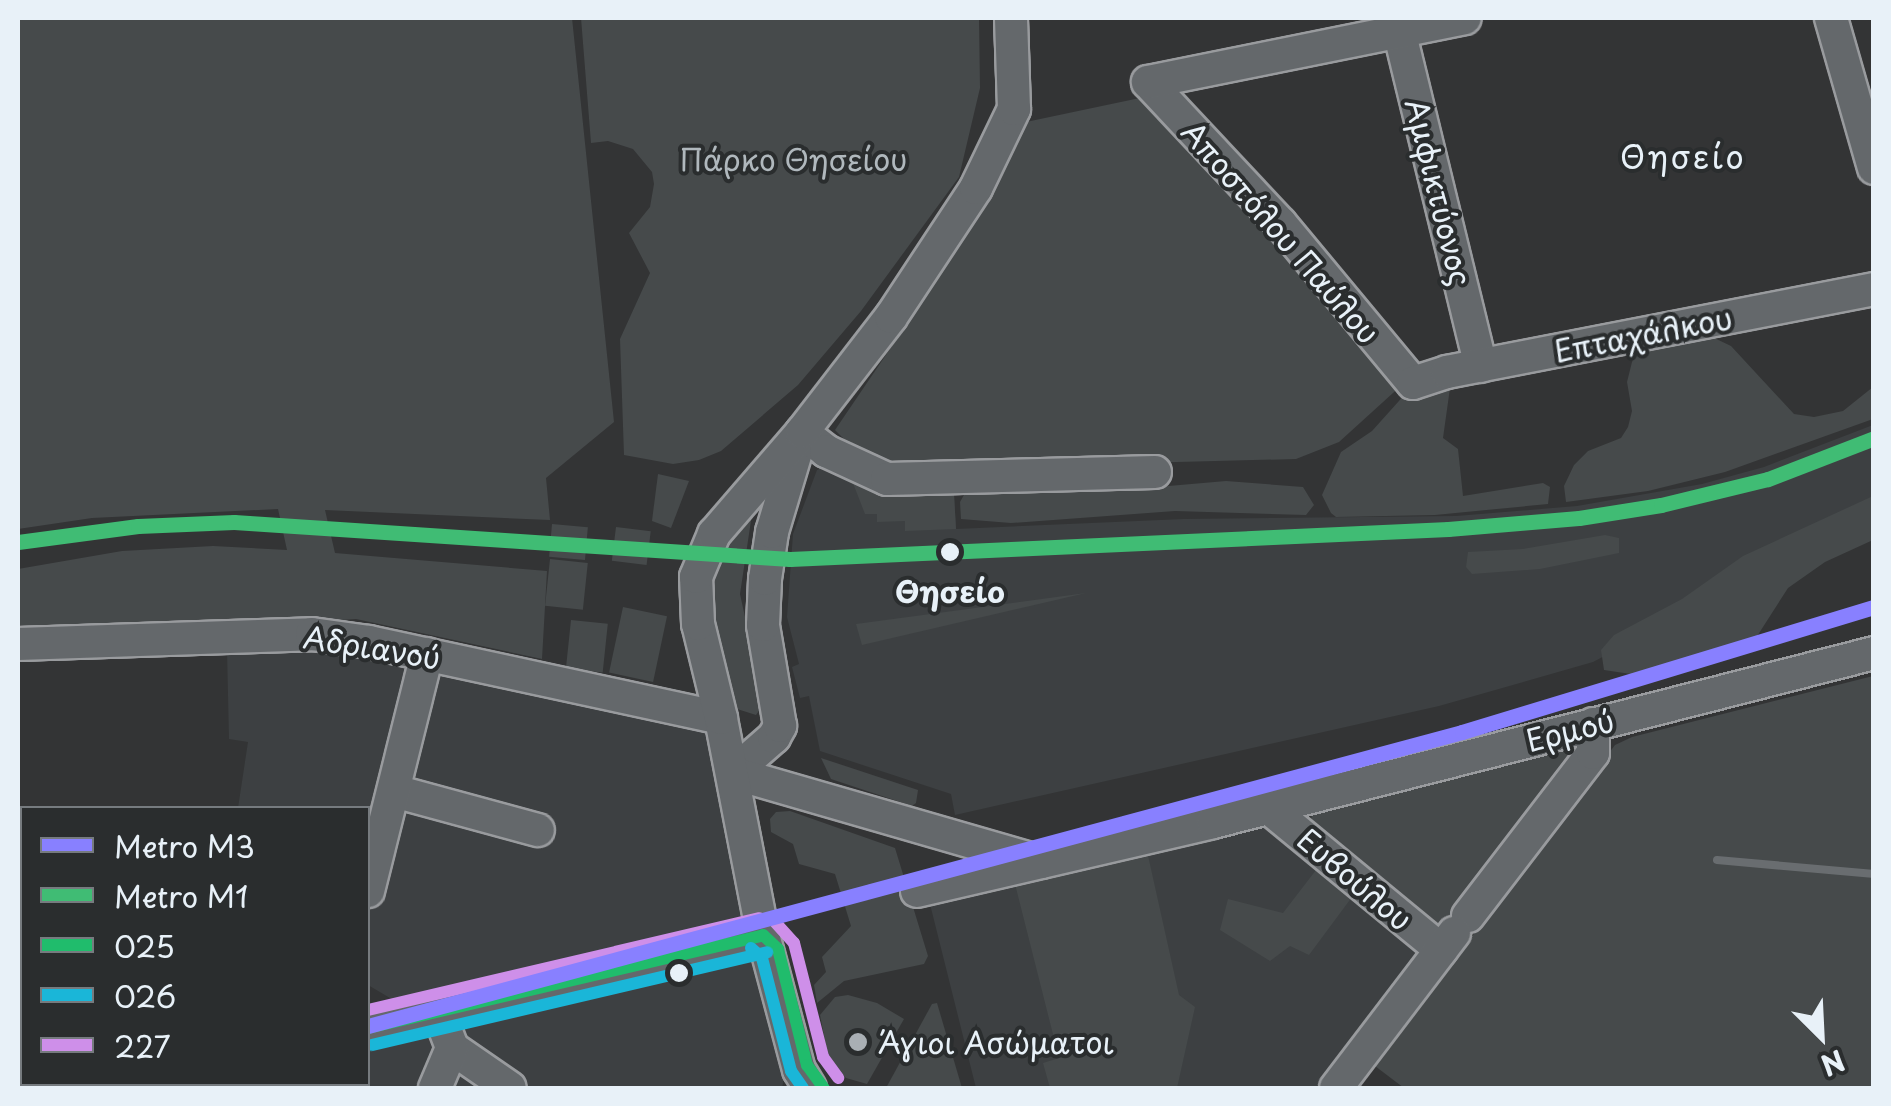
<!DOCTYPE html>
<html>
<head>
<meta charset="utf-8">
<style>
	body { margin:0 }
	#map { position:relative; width:1891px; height:1106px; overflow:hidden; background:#333435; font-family:"Playpen Sans",sans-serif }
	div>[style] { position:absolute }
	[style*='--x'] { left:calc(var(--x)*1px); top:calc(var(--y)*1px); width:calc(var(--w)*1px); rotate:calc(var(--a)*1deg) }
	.built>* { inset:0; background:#3d4042 }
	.green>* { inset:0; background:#464a4b; transform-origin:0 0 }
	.stream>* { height:8px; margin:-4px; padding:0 4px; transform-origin:4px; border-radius:4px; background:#696d70 }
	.roads { filter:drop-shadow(2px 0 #999b9e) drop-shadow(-2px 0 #999b9e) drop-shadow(0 2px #999b9e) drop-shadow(0 -2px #999b9e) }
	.minor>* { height:32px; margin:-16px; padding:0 16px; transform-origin:16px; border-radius:16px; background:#64686b }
	.bus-1>* { height:12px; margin:-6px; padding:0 6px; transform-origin:6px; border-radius:6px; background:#20bc6c }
	.bus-2>* { height:12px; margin:-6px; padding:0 6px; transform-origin:6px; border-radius:6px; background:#1ab6d8 }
	.bus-3>* { height:12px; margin:-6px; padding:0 6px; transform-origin:6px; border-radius:6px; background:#ce8fe9 }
	.metro-1>* { height:15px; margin:-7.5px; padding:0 7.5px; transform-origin:7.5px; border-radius:7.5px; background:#8880ff }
	.metro-2>* { height:15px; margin:-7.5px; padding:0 7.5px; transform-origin:7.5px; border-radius:7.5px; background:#40bc74 }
	.dots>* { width:28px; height:28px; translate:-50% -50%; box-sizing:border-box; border:5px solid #2a2d2e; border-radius:50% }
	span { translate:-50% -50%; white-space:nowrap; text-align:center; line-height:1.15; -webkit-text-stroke:8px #2a2d2e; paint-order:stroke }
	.park-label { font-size:30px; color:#b0b8bd }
	.street-label { font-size:30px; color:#e8f1f8 }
	.stop-label { font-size:30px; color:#e8f1f8; font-weight:700 }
	.poi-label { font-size:30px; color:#e8f1f8 }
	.left { translate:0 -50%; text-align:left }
	.neighbourhood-label { font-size:32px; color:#e8f1f8; letter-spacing:2.5px }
	.frame { position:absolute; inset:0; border:20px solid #e8f1f8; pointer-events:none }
	.legend { position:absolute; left:20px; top:806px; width:350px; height:280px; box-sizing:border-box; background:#2a2d2e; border:2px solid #767b7f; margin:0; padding:12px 18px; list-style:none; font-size:30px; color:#e8f1f8 }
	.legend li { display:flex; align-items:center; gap:20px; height:50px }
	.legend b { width:50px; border:2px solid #767b7f }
	.north { position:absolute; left:1771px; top:986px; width:100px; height:100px; -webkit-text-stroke:8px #2a2d2e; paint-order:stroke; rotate:156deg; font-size:28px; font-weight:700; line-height:40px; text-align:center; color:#e8f1f8 }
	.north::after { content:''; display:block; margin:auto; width:35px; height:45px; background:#e8f1f8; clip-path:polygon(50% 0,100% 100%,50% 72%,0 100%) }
</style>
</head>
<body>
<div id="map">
	<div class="built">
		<i style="clip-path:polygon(1873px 425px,1873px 534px,1663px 625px,1593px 662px,1439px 706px,955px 815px,951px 794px,820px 751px,809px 696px,800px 698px,792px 667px,799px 664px,787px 617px,793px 534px,817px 470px,832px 463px,880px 496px,954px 494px,956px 529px,1184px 519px,1456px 516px,1577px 506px,1702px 484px,1764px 467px)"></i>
		<i style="clip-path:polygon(298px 643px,711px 725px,785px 1074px,782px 1088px,182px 1088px,202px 1084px,368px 1084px,368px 1041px,434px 1024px,368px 985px,368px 808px,238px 808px,248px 742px,229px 739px,227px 650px)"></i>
		<i style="clip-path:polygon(1264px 817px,1434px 947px,1327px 1088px,976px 1088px,928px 896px)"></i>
		<i style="clip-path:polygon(18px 867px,22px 869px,22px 1084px,69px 1084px,51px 1088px,18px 1088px)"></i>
	</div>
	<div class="green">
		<i style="clip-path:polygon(18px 18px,572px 18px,614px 422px,546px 478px,550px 520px,325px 510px,335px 553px,547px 571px,542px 659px,356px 619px,18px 641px,18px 569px,122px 551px,213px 546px,287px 550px,278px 509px,92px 518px,18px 529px)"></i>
		<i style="clip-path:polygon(581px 18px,979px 18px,980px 88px,959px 177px,861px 311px,798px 385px,721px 451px,699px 460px,673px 464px,624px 455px,620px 339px,650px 273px,629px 233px,650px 207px,654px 184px,652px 172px,633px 149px,608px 141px,591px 143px)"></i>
		<i style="clip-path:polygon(1154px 95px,1404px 383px,1339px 442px,1296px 459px,910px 469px,888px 467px,849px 444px,835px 430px,936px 281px,1026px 122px)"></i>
		<i style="clip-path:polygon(1708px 335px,1731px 346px,1794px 414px,1814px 417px,1843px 411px,1873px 387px,1873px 419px,1725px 472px,1648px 491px,1566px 502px,1564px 486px,1574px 465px,1588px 451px,1621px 438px,1628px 427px,1632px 411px,1627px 382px,1634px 354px)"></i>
		<i style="clip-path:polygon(1451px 381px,1443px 438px,1458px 449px,1463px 496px,1543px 483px,1550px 487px,1548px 504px,1435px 515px,1336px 517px,1331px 513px,1322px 495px,1341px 452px,1372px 431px,1407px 392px)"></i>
		<i style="clip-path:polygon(658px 474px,689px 481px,671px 528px,652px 521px)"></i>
		<i style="clip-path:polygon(851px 478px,880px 496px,954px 494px,956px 529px,905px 531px,905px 521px,877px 522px,877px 514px,865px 514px)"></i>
		<i style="clip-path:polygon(1226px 481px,1303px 487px,1314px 505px,1306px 515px,1175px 511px,1011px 523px,961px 519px,960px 502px,965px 493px,1111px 491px)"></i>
		<i style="clip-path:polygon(1873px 496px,1873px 540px,1825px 562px,1788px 588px,1754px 641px,1644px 676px,1604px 670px,1601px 650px,1614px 635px,1682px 599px,1743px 556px)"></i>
		<i style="clip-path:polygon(752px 514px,740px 594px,764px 704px,756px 715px,734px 708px,709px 590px,719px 552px)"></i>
		<i style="left:552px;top:524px;width:36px;height:33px;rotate:5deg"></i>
		<i style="left:616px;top:527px;width:35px;height:34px;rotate:7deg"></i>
		<i style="clip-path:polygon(1605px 535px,1619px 538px,1619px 553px,1540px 569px,1472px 574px,1466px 567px,1468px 552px,1523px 549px)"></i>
		<i style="left:550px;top:559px;width:38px;height:47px;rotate:6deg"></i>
		<i style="clip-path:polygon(1086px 593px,862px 645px,856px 624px)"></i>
		<i style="left:623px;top:607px;width:45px;height:67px;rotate:12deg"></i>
		<i style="left:571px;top:620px;width:37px;height:49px;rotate:6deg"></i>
		<i style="clip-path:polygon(1873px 676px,1873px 1088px,1404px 1088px,1375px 1066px,1615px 745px,1632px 737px)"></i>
		<i style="clip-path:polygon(1580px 746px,1441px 938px,1310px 827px,1312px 814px)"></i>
		<i style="clip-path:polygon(821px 758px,918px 790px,916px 803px,912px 806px,831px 779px)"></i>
		<i style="clip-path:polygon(790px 811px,895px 848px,928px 956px,924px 964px,844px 981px,817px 1003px,814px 985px,826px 972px,822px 957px,851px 926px,835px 874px,799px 864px,793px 844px,771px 832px,770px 819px,776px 812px)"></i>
		<i style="clip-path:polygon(1147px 851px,1179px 995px,1195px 1007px,1177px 1088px,1050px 1088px,1043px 1063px,1059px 1058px,1014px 880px)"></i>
		<i style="clip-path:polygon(1316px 870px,1352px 897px,1309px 955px,1290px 946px,1270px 961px,1220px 930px,1228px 899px,1283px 913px)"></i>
		<i style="clip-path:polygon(848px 995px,877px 1003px,904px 1019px,867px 1084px,846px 1078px,832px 1064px,827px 1051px,820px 1015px,835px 997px)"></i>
		<i style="clip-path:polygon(937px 1003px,962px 1088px,886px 1088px,932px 1004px)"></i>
	</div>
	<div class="stream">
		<i style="--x:1717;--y:860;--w:158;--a:5.1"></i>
	</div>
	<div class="roads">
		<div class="minor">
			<i style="--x:1396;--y:18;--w:358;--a:76.3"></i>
			<i style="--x:1831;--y:18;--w:156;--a:74"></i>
			<i style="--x:1148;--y:82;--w:193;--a:46.9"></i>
			<i style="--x:1280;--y:223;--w:208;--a:50.3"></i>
			<i style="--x:1413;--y:383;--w:36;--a:-18"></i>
			<i style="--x:1447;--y:372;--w:435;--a:-11"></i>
			<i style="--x:1148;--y:82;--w:323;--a:-11.4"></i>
			<i style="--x:18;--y:644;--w:294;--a:-1.9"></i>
			<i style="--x:312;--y:634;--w:58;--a:8"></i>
			<i style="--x:369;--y:642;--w:360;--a:12.2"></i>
			<i style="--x:733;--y:773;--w:55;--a:-41.3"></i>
			<i style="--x:774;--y:737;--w:13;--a:-61"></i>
			<i style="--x:780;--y:726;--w:102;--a:-99.6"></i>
			<i style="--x:763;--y:625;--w:46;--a:-87.5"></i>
			<i style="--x:765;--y:579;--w:48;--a:-81.5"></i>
			<i style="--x:772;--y:532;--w:104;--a:-73.3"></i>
			<i style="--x:802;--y:432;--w:31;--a:38"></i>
			<i style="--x:826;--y:451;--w:67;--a:24.7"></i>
			<i style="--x:887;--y:479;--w:268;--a:-1.5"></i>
			<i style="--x:733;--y:773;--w:321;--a:16.1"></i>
			<i style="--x:394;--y:791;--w:149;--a:15.2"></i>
			<i style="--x:1269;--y:808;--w:223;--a:39.5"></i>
			<i style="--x:18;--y:876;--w:4;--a:14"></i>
			<i style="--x:368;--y:891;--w:244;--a:-76"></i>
			<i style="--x:917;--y:891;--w:304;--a:-13.1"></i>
			<i style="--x:1213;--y:822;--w:682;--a:-14.34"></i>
			<i style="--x:1468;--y:916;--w:205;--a:-52.5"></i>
			<i style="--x:1593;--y:753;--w:29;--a:-90"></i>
			<i style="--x:438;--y:1011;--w:40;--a:69"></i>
			<i style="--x:452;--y:1048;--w:70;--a:34.6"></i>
			<i style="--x:368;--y:1028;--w:406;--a:-13.2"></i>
			<i style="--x:212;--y:1084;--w:4;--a:76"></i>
			<i style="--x:122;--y:1088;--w:19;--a:-12"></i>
			<i style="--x:435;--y:1088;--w:43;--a:-67"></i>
			<i style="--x:810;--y:1088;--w:21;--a:-121"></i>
			<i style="--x:799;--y:1070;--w:140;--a:-104.9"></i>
			<i style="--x:763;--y:935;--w:221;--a:-101"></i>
			<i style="--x:721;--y:718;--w:97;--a:-103.7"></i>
			<i style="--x:698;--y:624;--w:47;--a:-92.4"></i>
			<i style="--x:696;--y:577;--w:47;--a:-67.3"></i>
			<i style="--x:714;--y:534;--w:135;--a:-49.2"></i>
			<i style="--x:802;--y:432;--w:145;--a:-52.3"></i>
			<i style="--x:891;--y:317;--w:154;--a:-56.6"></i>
			<i style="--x:976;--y:188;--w:88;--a:-64.3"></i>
			<i style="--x:1014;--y:109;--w:91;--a:-91.9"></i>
			<i style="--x:1336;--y:1088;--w:195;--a:-52.7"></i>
		</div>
	</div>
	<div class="bus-1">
		<i style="--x:763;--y:935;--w:21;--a:43"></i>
		<i style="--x:778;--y:949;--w:120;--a:76"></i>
		<i style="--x:807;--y:1065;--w:29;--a:54"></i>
		<i style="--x:368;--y:1028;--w:406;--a:-13.2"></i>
	</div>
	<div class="bus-2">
		<i style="--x:751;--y:948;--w:15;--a:42"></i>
		<i style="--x:762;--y:958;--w:117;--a:75.6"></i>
		<i style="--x:791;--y:1071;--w:21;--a:55"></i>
		<i style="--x:372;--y:1045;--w:406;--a:-13.2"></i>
	</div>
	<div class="bus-3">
		<i style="--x:775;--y:922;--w:28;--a:48"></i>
		<i style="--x:794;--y:943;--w:118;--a:75.7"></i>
		<i style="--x:823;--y:1057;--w:26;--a:54"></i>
		<i style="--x:368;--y:1010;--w:402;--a:-13.2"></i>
	</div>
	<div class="metro-1">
		<i style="--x:368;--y:1026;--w:1133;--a:-15.04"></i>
		<i style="--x:1462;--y:732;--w:431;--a:-16.9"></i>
	</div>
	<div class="metro-2">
		<i style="--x:18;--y:542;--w:121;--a:-7.6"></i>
		<i style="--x:138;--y:526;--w:96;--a:-2.4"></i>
		<i style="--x:234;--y:522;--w:557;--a:3.81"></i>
		<i style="--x:790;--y:559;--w:659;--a:-2.61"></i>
		<i style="--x:1448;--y:529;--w:131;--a:-4.8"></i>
		<i style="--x:1579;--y:518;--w:83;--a:-9"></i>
		<i style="--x:1661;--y:505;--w:110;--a:-13.7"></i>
		<i style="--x:1768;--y:479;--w:114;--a:-21.1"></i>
	</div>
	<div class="dots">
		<i style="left:950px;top:552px;background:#e8f1f8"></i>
		<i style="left:679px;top:973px;background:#e8f1f8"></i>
		<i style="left:858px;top:1042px;background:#a9afb4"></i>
	</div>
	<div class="park-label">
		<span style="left:793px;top:159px">Πάρκο Θησείου</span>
	</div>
	<div class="street-label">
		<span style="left:1439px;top:192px;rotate:76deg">Αμφικτύονος</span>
		<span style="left:1281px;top:232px;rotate:49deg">Αποστόλου Παύλου</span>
		<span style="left:1643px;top:334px;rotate:-11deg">Επταχάλκου</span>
		<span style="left:372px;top:647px;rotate:9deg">Αδριανού</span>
		<span style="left:1570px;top:730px;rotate:-14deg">Ερμού</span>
		<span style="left:1355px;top:879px;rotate:40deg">Ευβούλου</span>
	</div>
	<div class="stop-label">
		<span style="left:950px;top:591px">Θησείο</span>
	</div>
	<div class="poi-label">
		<span class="left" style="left:878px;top:1042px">Άγιοι Ασώματοι</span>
	</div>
	<div class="neighbourhood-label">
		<span style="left:1683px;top:156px">Θησείο</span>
	</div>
	<div class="frame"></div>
	<ul class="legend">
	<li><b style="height:12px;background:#8880ff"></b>Metro Μ3</li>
	<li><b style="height:12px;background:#40bc74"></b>Metro Μ1</li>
	<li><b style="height:12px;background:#20bc6c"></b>025</li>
	<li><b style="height:12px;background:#1ab6d8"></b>026</li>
	<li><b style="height:12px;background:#ce8fe9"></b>227</li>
	</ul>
	<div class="north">N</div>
</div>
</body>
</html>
